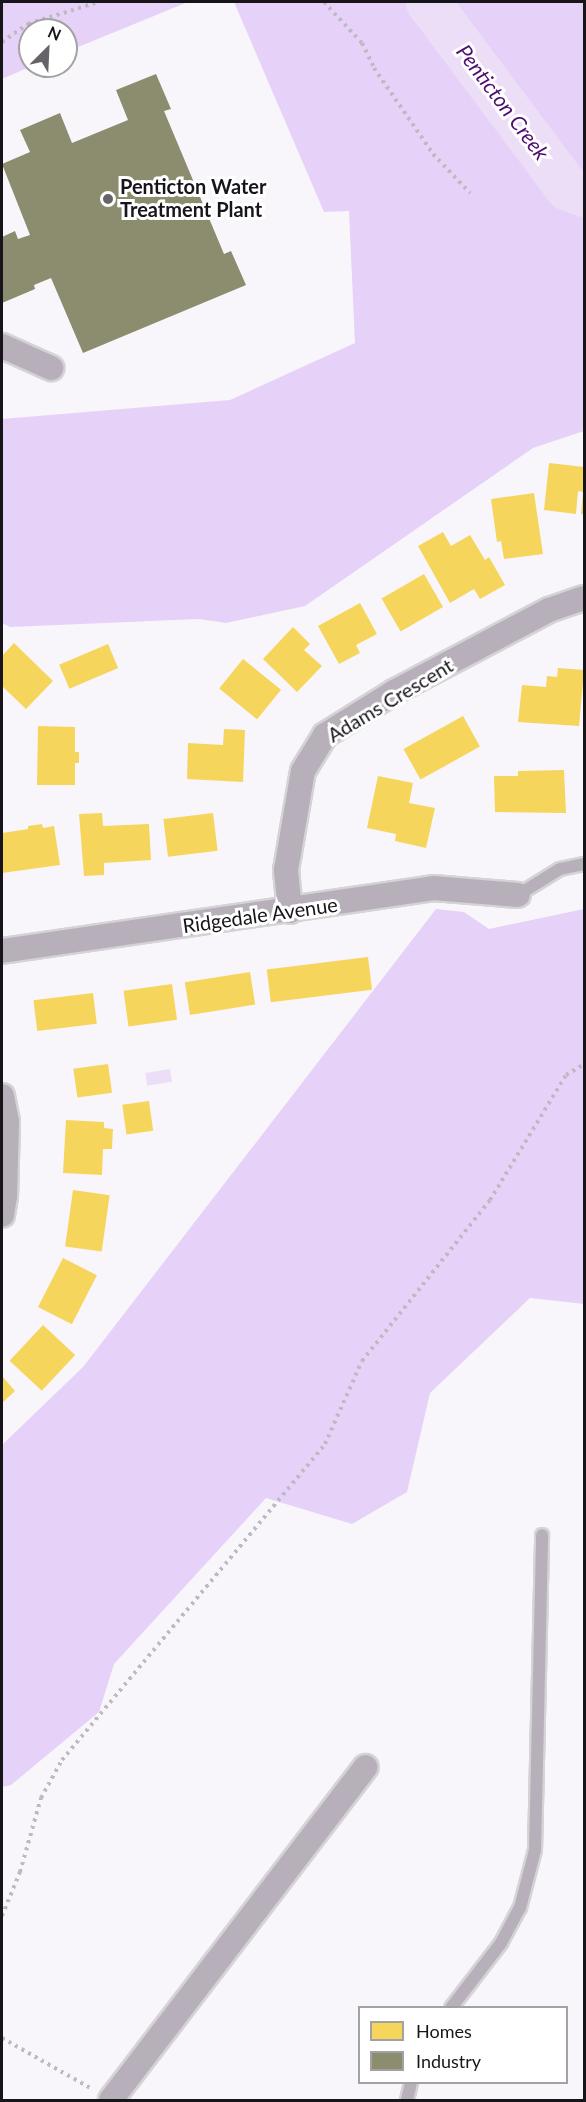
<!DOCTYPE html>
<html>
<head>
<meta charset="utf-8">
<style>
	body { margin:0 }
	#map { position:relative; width:586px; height:2102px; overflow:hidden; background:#f9f6fb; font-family:Lato,sans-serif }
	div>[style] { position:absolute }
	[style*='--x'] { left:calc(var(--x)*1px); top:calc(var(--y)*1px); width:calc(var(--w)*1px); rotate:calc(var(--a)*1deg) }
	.green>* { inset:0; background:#e6d1f8 }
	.water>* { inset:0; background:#ecdef7; transform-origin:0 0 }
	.homes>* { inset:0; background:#f6d55c; transform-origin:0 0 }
	.industry>* { inset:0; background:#8c8c6e }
	.river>* { height:45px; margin:-22.5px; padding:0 22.5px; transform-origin:22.5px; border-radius:22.5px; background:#ecdef7 }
	.path>* { height:4px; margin-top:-2px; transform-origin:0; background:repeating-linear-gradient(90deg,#bebac2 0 3px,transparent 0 7.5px) }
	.roads { filter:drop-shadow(2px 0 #d5d3d6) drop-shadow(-2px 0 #d5d3d6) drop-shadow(0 2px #d5d3d6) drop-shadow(0 -2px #d5d3d6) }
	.service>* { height:12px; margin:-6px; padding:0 6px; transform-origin:6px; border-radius:6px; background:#b7b0bb }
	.minor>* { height:24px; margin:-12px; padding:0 12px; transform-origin:12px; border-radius:12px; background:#b7b0bb }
	.dots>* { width:16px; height:16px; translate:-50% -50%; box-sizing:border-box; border:3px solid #fff; border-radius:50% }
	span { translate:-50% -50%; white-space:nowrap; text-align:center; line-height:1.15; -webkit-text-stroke:6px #fff; paint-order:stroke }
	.poi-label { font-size:20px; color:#18151a; font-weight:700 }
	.left { translate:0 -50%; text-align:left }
	.street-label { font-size:20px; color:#18151a }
	.water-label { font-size:21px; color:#4d0d6f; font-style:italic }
	.frame { position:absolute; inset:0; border:3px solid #18151a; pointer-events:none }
	.legend { position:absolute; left:358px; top:2006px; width:210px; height:78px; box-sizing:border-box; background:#fff; border:2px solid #a3a1a3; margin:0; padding:8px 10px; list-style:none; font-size:18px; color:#18151a }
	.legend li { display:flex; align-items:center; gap:12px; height:30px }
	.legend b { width:30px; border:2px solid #a3a1a3 }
	.north { position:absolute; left:18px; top:18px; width:60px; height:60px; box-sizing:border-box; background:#fff; border:2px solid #a3a1a3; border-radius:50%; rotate:24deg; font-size:16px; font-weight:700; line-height:24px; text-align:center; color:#18151a }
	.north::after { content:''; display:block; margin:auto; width:21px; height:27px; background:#676469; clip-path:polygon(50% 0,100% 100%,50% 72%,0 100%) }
</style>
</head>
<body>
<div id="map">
	<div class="green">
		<i style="clip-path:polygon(2px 2px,188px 2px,66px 52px,66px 30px,30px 30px,30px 66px,32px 66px,2px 79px)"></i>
		<i style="clip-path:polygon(234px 2px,584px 2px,584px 431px,533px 448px,305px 606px,226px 623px,199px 619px,10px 627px,2px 623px,2px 419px,230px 400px,355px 343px,349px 211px,324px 212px)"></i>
		<i style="clip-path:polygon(436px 909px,464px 912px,489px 929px,584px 909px,584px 1304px,530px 1298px,430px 1393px,407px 1492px,352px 1524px,266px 1498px,114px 1664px,99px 1712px,11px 1785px,2px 1787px,2px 1445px,83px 1367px)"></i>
	</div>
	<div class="water">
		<i style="left:170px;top:1069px;width:13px;height:25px;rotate:81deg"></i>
	</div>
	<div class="homes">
		<i style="clip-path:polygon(549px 463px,584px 467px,584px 514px,581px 514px,583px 492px,578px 491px,576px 514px,544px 510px)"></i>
		<i style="clip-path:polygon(534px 493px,543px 554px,504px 559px,501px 541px,497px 542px,491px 499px)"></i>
		<i style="clip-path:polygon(443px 532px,451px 546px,470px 535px,485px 560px,489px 557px,505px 585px,480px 599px,474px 589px,450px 603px,418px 546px)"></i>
		<i style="left:424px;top:574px;width:38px;height:49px;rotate:60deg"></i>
		<i style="clip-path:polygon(360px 603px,377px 634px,356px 645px,360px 653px,339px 664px,318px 626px)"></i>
		<i style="clip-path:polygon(293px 627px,310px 644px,304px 650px,322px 666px,297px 692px,263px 659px)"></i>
		<i style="clip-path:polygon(14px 643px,53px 681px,26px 709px,2px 686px,2px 656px)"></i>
		<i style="left:108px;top:644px;width:26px;height:53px;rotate:67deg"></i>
		<i style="left:243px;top:659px;width:49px;height:38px;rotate:39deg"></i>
		<i style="clip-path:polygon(558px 668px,584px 670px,579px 726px,518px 722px,522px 685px,546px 687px,547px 676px,557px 677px)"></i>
		<i style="left:463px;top:716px;width:35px;height:68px;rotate:61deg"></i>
		<i style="clip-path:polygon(38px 726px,75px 727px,75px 752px,79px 752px,79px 763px,75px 763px,75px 785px,37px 785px)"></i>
		<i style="clip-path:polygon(224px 729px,245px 730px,243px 782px,187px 779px,188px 743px,223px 745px)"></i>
		<i style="clip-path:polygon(564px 770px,566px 813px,495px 812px,494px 776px,518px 776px,518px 771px)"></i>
		<i style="clip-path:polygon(378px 776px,413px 783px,409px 803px,435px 808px,426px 848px,395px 841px,396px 834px,367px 828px)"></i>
		<i style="clip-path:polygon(102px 813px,103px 826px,149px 824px,151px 860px,104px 863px,104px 875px,84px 876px,79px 814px)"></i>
		<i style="left:213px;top:813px;width:38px;height:50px;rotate:83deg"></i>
		<i style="clip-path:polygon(42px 824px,43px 828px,54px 826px,60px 865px,2px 873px,2px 833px,28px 829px,28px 826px)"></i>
		<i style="left:368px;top:957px;width:33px;height:102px;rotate:83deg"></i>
		<i style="left:250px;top:972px;width:33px;height:66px;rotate:81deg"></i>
		<i style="left:172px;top:984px;width:36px;height:49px;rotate:82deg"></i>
		<i style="left:93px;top:993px;width:31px;height:60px;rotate:83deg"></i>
		<i style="left:108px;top:1064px;width:29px;height:35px;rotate:82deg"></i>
		<i style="left:149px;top:1101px;width:30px;height:27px;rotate:82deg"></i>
		<i style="clip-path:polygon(66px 1120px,104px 1122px,104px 1128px,113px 1129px,112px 1149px,103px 1149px,102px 1175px,63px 1173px)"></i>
		<i style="left:73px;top:1190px;width:37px;height:57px;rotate:8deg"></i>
		<i style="left:63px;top:1258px;width:38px;height:55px;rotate:27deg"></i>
		<i style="left:43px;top:1325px;width:44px;height:49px;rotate:43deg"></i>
		<i style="clip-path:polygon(2px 1376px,15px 1391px,2px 1403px)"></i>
	</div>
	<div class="industry">
		<i style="clip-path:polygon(156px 74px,171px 109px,164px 111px,224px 254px,231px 251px,246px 285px,83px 353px,51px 278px,34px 285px,35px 289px,2px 303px,2px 237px,15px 231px,18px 239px,30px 235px,2px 164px,30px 152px,20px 130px,60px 113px,72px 143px,128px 120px,116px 90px)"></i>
	</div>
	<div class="river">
		<i style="--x:428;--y:2;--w:232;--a:53.2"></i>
		<i style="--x:567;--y:188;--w:18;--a:19"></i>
	</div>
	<div class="path">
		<i style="--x:324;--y:2;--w:56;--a:47.2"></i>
		<i style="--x:362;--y:43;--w:28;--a:64"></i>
		<i style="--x:374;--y:68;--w:104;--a:55.5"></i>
		<i style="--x:433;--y:154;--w:54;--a:46.5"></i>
		<i style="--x:2;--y:42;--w:32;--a:-35"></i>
		<i style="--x:28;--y:24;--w:73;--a:-17.4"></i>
		<i style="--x:2;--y:1916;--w:48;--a:-67.8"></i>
		<i style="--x:20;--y:1872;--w:77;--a:-74.2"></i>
		<i style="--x:41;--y:1798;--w:43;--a:-61.1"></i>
		<i style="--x:62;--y:1760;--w:411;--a:-50.2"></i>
		<i style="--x:325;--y:1444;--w:91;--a:-66"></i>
		<i style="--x:362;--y:1361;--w:206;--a:-51.5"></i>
		<i style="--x:490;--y:1200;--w:146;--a:-58.7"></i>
		<i style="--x:566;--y:1075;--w:21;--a:-31"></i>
		<i style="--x:2;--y:2038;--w:103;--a:29.5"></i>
	</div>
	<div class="roads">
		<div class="service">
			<i style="--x:518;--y:895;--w:49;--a:-31.8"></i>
			<i style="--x:560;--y:869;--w:25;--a:-12"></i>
			<i style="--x:451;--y:2008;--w:82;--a:-52.4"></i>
			<i style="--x:501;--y:1943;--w:40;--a:-62"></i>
			<i style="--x:520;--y:1908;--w:60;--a:-75.5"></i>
			<i style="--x:535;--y:1850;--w:315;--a:-88.7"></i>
			<i style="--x:407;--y:2100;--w:18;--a:-77"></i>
		</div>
		<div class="minor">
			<i style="--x:2;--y:346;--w:54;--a:24.2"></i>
			<i style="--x:290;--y:911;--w:41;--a:-95.6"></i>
			<i style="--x:286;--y:870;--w:100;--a:-80.3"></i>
			<i style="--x:303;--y:771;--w:42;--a:-58.6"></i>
			<i style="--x:325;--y:735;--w:81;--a:-31.9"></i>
			<i style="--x:394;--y:692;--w:175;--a:-27.9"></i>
			<i style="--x:549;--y:610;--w:37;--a:-19"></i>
			<i style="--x:2;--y:951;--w:436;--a:-8.3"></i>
			<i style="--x:433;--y:888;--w:85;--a:4.7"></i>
			<i style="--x:2;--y:1096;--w:26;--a:79"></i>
			<i style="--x:7;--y:1122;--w:74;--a:91.5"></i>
			<i style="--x:5;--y:1196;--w:19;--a:99"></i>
			<i style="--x:111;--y:2100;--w:419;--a:-52.6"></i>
		</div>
	</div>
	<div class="dots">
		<i style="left:108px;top:199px;background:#676469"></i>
	</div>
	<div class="poi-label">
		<span class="left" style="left:120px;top:198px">Penticton Water<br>Treatment Plant</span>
	</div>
	<div class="street-label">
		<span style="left:390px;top:700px;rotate:-31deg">Adams Crescent</span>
		<span style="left:260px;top:915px;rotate:-8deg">Ridgedale Avenue</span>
	</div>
	<div class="water-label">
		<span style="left:503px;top:102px;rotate:53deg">Penticton Creek</span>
	</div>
	<div class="frame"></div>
	<ul class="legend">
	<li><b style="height:16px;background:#f6d55c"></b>Homes</li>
	<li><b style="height:16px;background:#8c8c6e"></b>Industry</li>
	</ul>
	<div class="north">N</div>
</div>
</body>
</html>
